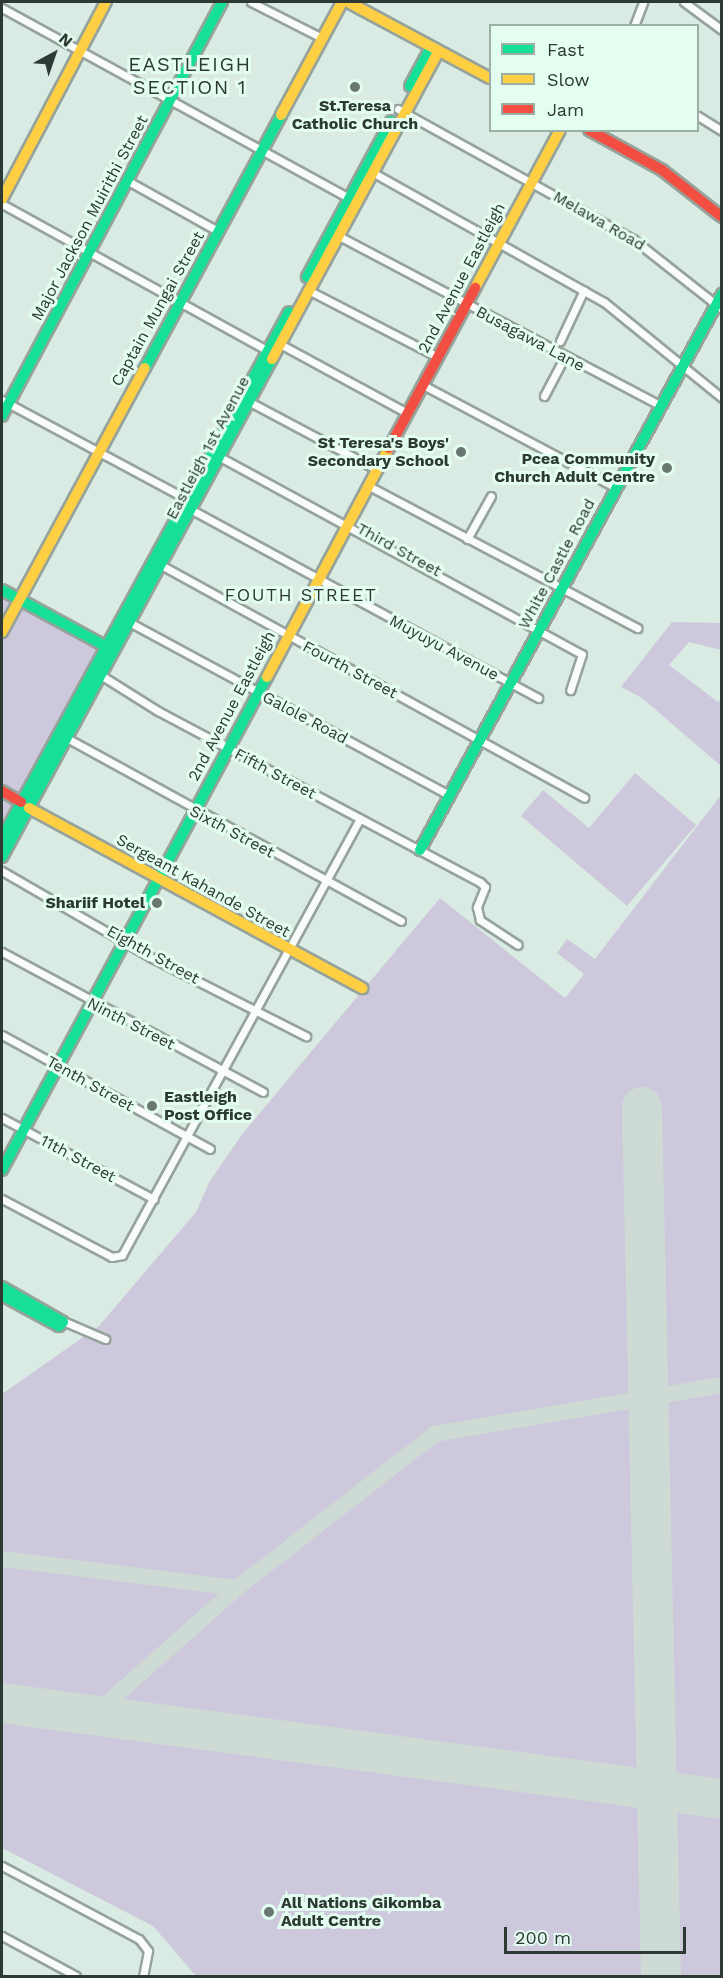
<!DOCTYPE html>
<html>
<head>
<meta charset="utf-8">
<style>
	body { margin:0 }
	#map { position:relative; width:723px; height:1978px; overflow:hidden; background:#d9ebe2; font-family:"Work Sans",sans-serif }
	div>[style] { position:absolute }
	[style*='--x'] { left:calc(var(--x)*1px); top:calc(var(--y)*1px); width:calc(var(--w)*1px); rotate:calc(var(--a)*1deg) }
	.green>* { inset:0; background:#cec8dc }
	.taxiway>* { height:16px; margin:-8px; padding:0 8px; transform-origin:8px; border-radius:8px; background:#cedad4 }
	.runway>* { height:40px; margin:-20px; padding:0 20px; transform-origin:20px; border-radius:20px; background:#cedad4 }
	.roads { filter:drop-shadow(2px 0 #95a39c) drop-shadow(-2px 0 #95a39c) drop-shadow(0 2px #95a39c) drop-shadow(0 -2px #95a39c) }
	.street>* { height:7px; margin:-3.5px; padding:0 3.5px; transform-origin:3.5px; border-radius:3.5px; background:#f9fcfb }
	.fast>* { height:10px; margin:-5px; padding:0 5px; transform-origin:5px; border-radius:5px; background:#16e098 }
	.slow>* { height:10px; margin:-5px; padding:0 5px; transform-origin:5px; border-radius:5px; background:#ffcf43 }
	.jam>* { height:10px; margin:-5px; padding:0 5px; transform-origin:5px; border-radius:5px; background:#f24e42 }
	.dots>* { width:16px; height:16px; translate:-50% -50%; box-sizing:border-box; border:3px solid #e4fdf1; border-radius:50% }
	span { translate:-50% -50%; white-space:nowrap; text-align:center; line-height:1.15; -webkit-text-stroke:6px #e4fdf1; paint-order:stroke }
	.poi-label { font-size:16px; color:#2d3933; font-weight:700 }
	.right { translate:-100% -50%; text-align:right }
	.left { translate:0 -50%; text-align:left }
	.street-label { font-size:16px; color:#2d3933 }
	.neighbourhood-label { font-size:18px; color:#2d3933; letter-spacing:1.5px }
	.quarter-label { font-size:20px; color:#2d3933; letter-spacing:1.5px }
	.frame { position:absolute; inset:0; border:3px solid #2d3933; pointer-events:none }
	.legend { position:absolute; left:489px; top:24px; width:210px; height:108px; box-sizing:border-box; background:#e4fdf1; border:2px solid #9bafa5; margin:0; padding:8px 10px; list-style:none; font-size:18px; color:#2d3933 }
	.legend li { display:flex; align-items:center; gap:12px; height:30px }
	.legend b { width:30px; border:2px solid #9bafa5 }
	.north { position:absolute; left:24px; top:24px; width:60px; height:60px; -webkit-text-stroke:4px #e4fdf1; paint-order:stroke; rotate:40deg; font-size:16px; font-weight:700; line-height:24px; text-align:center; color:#2d3933 }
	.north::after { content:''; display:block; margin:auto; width:21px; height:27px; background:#2d3933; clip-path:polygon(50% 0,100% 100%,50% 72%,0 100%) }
	.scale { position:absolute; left:504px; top:1927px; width:182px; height:27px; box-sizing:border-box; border:3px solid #2d3933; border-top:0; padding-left:8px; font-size:18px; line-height:21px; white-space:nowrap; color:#2d3933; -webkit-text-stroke:4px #e4fdf1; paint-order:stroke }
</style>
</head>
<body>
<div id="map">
	<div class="green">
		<i style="clip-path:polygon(2px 590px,105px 646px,2px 838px)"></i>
		<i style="clip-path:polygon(672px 622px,721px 623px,721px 650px,689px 642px,669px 665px,718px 702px,721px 699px,721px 766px,642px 698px,621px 687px)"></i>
		<i style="clip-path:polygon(635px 773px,696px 825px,627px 906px,521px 816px,543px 790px,589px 828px)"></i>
		<i style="clip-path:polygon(721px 795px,721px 1976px,196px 1976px,153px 1926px,2px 1848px,2px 1394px,99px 1326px,196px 1212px,210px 1181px,243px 1133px,440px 898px,565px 998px,584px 974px,557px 953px,567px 939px,595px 959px)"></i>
	</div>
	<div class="taxiway">
		<i style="--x:2;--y:1559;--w:237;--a:7"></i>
		<i style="--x:96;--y:1713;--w:188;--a:-41.6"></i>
		<i style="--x:237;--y:1588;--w:251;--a:-37.9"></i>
		<i style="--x:435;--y:1434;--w:291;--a:-9.7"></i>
	</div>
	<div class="runway">
		<i style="--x:642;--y:1107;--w:869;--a:88.75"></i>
		<i style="--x:2;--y:1703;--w:726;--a:7.59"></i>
	</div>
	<div class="roads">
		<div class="street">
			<i style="--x:251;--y:2;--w:80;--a:26.9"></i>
			<i style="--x:684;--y:2;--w:47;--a:36.4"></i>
			<i style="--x:2;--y:8;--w:399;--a:28.7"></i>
			<i style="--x:634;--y:26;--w:26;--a:-69"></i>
			<i style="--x:398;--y:109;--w:269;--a:29"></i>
			<i style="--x:633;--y:239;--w:113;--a:38.2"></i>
			<i style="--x:698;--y:116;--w:28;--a:32"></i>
			<i style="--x:372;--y:172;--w:266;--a:29.3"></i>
			<i style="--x:604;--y:302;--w:152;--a:39.1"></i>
			<i style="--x:128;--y:181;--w:103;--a:29.1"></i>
			<i style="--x:2;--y:204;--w:304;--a:28.9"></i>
			<i style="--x:337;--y:235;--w:366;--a:27.8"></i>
			<i style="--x:308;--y:290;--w:146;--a:27.3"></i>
			<i style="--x:560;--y:341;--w:56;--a:-64.8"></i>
			<i style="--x:280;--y:344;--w:145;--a:28.5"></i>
			<i style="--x:423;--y:385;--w:217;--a:28"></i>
			<i style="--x:544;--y:396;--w:43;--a:-62.2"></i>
			<i style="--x:2;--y:400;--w:210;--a:28.2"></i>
			<i style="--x:248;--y:401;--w:145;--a:28"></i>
			<i style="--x:220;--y:457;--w:412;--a:28.6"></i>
			<i style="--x:582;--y:654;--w:38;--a:108"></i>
			<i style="--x:367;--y:485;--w:306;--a:27.9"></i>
			<i style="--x:192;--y:510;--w:394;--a:28.5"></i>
			<i style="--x:467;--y:539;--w:49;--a:-60.8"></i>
			<i style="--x:161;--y:565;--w:483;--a:28.8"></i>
			<i style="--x:129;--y:622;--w:364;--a:28.4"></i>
			<i style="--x:99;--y:674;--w:70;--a:32.1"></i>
			<i style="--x:158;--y:711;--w:365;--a:28"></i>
			<i style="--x:480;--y:882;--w:7;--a:45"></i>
			<i style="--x:485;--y:887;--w:22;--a:112"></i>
			<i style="--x:477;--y:907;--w:13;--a:77"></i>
			<i style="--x:480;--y:920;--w:45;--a:33.3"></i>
			<i style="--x:65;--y:737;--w:383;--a:28.7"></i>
			<i style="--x:2;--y:871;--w:173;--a:30.1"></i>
			<i style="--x:152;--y:958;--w:173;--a:26.9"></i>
			<i style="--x:2;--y:952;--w:296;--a:28.2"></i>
			<i style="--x:2;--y:1035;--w:237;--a:28.7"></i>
			<i style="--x:2;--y:1118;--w:172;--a:28.1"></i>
			<i style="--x:2;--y:1199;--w:124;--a:27.8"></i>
			<i style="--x:112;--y:1257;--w:10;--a:-11"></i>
			<i style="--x:122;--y:1255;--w:497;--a:-61.4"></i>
			<i style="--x:63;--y:1321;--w:46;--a:23.2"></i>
			<i style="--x:2;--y:1866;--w:155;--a:28.1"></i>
			<i style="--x:139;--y:1939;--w:15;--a:53"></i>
			<i style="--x:148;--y:1951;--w:25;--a:101"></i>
			<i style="--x:2;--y:1936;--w:84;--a:28.4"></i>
		</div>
		<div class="fast">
			<i style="--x:410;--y:86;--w:44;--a:-61.7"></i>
			<i style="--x:307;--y:277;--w:177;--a:-61.7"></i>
			<i style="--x:145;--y:368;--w:287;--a:-61.7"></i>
			<i style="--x:2;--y:416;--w:469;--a:-62"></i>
			<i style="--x:2;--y:590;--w:117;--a:28.5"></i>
			<i style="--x:2;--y:838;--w:599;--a:-61.38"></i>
			<i style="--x:420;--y:850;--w:633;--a:-61.49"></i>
			<i style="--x:2;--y:857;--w:566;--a:-61.53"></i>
			<i style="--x:2;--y:1170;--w:560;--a:-61.74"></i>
			<i style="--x:2;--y:1287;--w:70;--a:29.8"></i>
			<i style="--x:63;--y:1322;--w:6;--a:135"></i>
			<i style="--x:59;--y:1326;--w:65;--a:-151.5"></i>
		</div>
		<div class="slow">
			<i style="--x:348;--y:2;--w:161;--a:28.2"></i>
			<i style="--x:281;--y:115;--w:128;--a:-61.6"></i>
			<i style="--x:2;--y:199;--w:223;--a:-62.2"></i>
			<i style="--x:475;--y:288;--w:179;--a:-61.7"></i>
			<i style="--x:272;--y:359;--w:349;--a:-61.6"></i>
			<i style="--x:2;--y:632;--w:300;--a:-61.6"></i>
			<i style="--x:267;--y:677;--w:259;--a:-62"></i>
			<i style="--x:29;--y:808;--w:379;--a:28.4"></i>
		</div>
		<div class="jam">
			<i style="--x:589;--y:130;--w:83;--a:28.7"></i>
			<i style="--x:662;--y:170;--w:76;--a:38.1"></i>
			<i style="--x:389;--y:448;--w:182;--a:-61.7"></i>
			<i style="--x:2;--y:791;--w:22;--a:30"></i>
		</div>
	</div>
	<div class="dots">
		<i style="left:355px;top:87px;background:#697770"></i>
		<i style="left:461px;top:452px;background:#697770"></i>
		<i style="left:667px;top:468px;background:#697770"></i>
		<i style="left:157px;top:903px;background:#697770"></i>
		<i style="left:152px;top:1106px;background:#697770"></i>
		<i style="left:269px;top:1912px;background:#697770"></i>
	</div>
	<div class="poi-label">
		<span style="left:355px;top:115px">St.Teresa<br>Catholic Church</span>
		<span class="right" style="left:449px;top:452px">St Teresa's Boys'<br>Secondary School</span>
		<span class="right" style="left:655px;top:468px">Pcea Community<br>Church Adult Centre</span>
		<span class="right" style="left:145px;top:903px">Shariif Hotel</span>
		<span class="left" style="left:164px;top:1106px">Eastleigh<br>Post Office</span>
		<span class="left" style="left:281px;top:1912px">All Nations Gikomba<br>Adult Centre</span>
	</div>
	<div class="street-label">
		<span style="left:90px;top:218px;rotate:-62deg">Major Jackson Muirithi Street</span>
		<span style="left:599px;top:221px;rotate:30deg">Melawa Road</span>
		<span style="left:462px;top:278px;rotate:-62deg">2nd Avenue Eastleigh</span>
		<span style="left:158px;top:309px;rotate:-61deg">Captain Mungai Street</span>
		<span style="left:530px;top:339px;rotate:28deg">Busagawa Lane</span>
		<span style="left:208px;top:448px;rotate:-62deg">Eastleigh 1st Avenue</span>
		<span style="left:399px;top:550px;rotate:29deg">Third Street</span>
		<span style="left:557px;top:564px;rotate:-62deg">White Castle Road</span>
		<span style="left:444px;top:648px;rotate:28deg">Muyuyu Avenue</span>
		<span style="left:350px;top:670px;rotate:28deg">Fourth Street</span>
		<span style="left:232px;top:706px;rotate:-62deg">2nd Avenue Eastleigh</span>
		<span style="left:305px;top:718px;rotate:28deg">Galole Road</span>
		<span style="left:275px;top:774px;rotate:28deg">Fifth Street</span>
		<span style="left:232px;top:832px;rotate:28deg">Sixth Street</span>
		<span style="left:203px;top:886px;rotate:29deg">Sergeant Kahande Street</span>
		<span style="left:153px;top:955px;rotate:29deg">Eighth Street</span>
		<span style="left:131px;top:1024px;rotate:27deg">Ninth Street</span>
		<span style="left:90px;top:1084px;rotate:29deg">Tenth Street</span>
		<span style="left:78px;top:1159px;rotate:28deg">11th Street</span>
	</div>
	<div class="neighbourhood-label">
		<span style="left:301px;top:595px">FOUTH STREET</span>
	</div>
	<div class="quarter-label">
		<span style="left:190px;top:76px">EASTLEIGH<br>SECTION 1</span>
	</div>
	<div class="frame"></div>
	<ul class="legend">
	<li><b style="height:8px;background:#16e098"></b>Fast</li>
	<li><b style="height:8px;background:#ffcf43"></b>Slow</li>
	<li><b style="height:8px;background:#f24e42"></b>Jam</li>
	</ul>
	<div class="north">N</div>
	<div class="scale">200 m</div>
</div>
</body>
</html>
